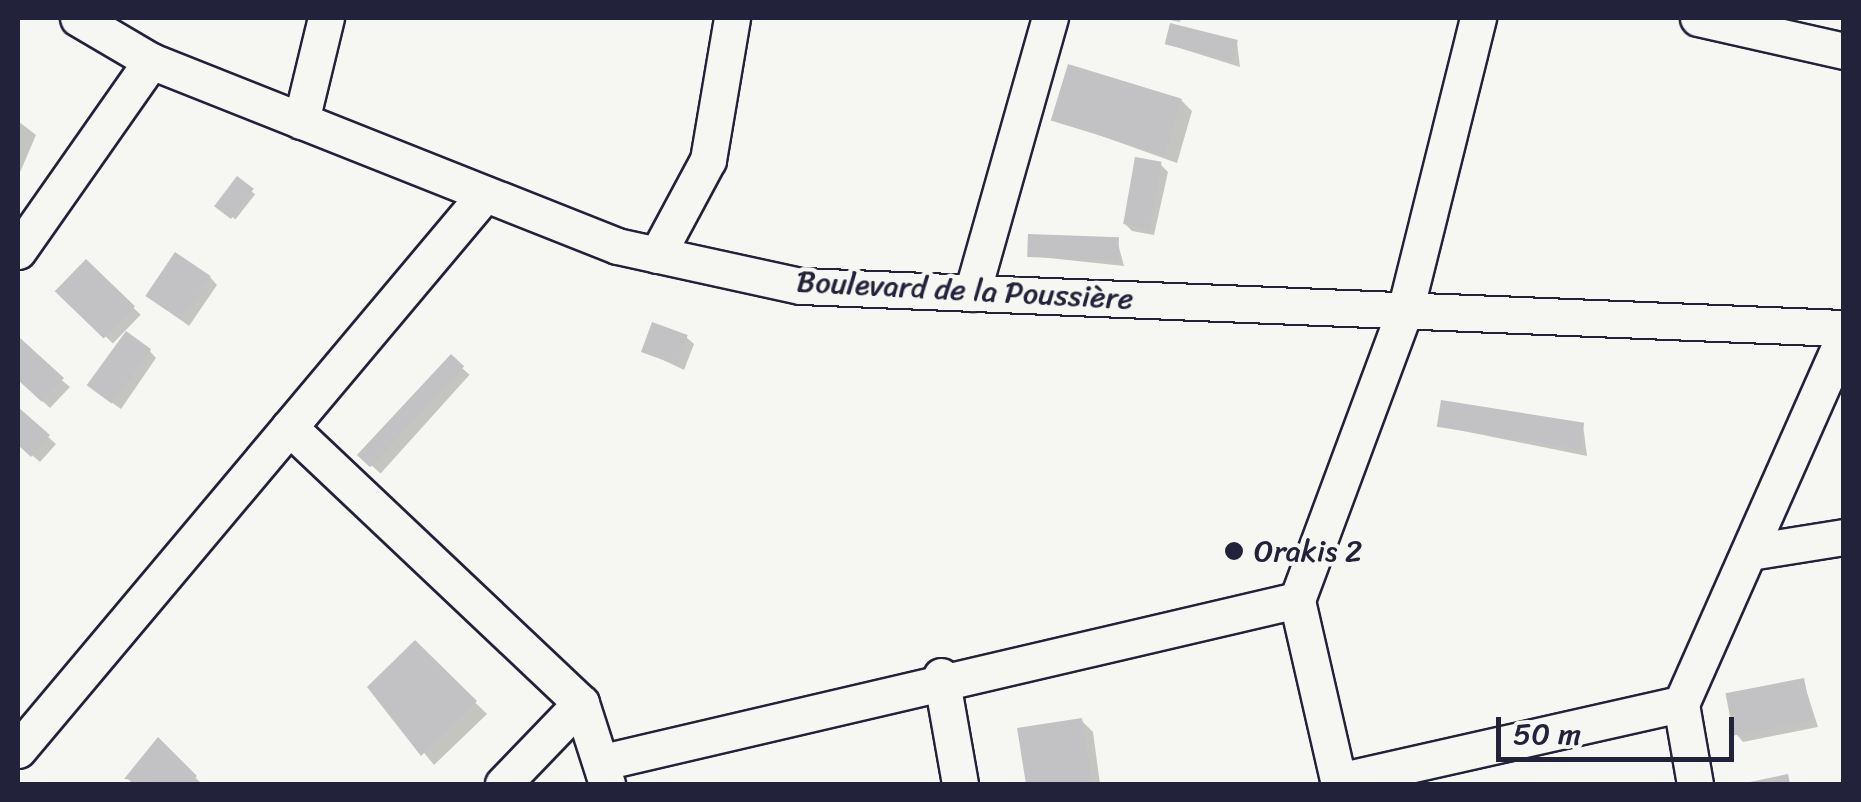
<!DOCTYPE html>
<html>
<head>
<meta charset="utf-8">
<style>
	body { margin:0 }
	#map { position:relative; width:1861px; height:802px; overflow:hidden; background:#f6f6f2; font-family:Sriracha,sans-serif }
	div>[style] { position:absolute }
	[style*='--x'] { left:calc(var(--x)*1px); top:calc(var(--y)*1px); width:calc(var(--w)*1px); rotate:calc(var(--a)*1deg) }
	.shadow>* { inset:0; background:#0003; transform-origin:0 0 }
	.building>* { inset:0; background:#c2c2c4; transform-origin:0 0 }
	.roads { filter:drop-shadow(2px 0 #22223b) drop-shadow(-2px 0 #22223b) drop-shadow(0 2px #22223b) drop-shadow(0 -2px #22223b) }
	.minor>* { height:35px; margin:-17.5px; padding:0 17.5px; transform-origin:17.5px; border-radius:17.5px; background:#f6f6f2 }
	.dots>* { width:28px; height:28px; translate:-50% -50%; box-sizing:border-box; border:5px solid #f6f6f2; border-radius:50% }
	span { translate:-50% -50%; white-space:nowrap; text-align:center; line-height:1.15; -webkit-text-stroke:9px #f6f6f2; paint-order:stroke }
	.street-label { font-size:30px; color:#22223b }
	.poi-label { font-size:30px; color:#22223b }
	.left { translate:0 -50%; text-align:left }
	.frame { position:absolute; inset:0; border:20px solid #22223b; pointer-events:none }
	.scale { position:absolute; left:1496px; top:717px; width:238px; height:45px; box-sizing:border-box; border:5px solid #22223b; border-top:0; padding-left:12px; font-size:30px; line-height:35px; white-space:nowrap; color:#22223b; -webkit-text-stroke:8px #f6f6f2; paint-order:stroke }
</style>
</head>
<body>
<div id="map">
	<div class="shadow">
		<i style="clip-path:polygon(1160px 18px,1181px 18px,1180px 22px)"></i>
		<i style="clip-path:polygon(1237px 42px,1240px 67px,1167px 44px)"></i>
		<i style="clip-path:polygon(1181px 100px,1192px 111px,1177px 163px,1054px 119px)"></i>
		<i style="clip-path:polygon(18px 121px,36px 135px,18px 177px)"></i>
		<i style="clip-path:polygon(1160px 164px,1168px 172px,1154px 235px,1132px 231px,1124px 223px)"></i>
		<i style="left:237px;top:180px;width:23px;height:32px;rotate:38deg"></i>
		<i style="clip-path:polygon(1117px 240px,1124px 266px,1030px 256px)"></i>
		<i style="left:86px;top:262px;width:76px;height:40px;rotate:44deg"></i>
		<i style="clip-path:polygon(210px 277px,217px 285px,189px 326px,148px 296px)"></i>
		<i style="clip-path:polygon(686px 337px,694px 344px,684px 370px,645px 351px)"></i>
		<i style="clip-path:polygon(18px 343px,70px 387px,50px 408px,18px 378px)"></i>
		<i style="clip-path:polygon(149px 350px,156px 358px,121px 409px,97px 392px)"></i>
		<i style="left:451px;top:358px;width:25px;height:133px;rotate:42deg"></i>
		<i style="clip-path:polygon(19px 411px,56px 444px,40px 462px,18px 443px)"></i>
		<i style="clip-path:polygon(1583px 425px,1587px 456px,1439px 426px)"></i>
		<i style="clip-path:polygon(415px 644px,487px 714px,434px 765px,371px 688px)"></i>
		<i style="clip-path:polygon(1803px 680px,1818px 727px,1743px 742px,1736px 734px)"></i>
		<i style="clip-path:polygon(1082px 721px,1093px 732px,1100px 784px,1028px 784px,1020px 730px)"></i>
		<i style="clip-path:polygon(158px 741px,202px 784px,133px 784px,128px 779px)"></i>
	</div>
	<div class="building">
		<i style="left:1170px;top:23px;width:70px;height:22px;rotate:14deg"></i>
		<i style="left:1068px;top:64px;width:119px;height:59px;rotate:17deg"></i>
		<i style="left:1135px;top:157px;width:27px;height:68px;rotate:10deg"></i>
		<i style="left:237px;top:176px;width:21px;height:38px;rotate:37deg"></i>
		<i style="left:1028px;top:234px;width:91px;height:23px;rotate:2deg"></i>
		<i style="left:175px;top:252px;width:43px;height:53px;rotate:34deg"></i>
		<i style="left:86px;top:259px;width:68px;height:45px;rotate:44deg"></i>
		<i style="left:652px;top:322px;width:38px;height:32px;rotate:20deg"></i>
		<i style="left:126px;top:331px;width:31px;height:67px;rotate:36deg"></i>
		<i style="clip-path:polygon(19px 337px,64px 378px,42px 402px,18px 380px)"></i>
		<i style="left:451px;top:354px;width:18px;height:138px;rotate:43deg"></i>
		<i style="left:1441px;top:400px;width:145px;height:27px;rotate:9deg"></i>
		<i style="clip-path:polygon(18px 407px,50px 435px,31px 457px,18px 445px)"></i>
		<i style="clip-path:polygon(415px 640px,477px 701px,421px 756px,367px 687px)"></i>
		<i style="left:1804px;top:678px;width:43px;height:80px;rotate:79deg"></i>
		<i style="clip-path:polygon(1082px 718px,1092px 784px,1026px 784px,1017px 728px)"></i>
		<i style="clip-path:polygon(158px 737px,197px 776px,189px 784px,124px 779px)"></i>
		<i style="clip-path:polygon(1788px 774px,1790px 784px,1745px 784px,1745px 783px)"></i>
	</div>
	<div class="roads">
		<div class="minor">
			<i style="--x:78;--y:18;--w:85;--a:30.5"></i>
			<i style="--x:151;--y:61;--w:501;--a:21.65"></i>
			<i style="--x:617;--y:246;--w:188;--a:12.3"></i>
			<i style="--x:801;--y:286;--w:1044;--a:2.31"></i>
			<i style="--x:1698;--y:18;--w:150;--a:12.7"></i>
			<i style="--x:301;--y:121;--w:106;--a:-76.4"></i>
			<i style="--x:18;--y:251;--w:232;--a:-55"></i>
			<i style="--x:657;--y:255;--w:108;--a:-61.8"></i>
			<i style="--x:708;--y:160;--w:144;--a:-80.4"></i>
			<i style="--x:972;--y:293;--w:286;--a:-74.2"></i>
			<i style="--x:289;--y:427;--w:402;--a:43.4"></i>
			<i style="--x:581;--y:703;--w:85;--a:72.2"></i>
			<i style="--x:1750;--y:552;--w:95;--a:-9.1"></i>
			<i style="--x:941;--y:676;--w:110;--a:80"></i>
			<i style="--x:1681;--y:704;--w:81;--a:80.1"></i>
			<i style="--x:18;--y:750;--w:726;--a:-49.97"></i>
			<i style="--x:603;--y:762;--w:713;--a:-13.14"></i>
			<i style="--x:1338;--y:781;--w:352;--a:-12.7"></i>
			<i style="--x:1681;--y:704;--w:402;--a:-66.1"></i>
			<i style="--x:503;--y:784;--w:112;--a:-46.1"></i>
			<i style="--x:1339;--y:784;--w:189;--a:-102.9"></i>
			<i style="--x:1297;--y:600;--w:313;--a:-69.6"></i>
			<i style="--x:1406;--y:307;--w:298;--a:-76"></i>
		</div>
	</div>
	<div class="dots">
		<i style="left:1234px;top:551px;background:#22223b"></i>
	</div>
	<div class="street-label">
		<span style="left:965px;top:290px;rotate:3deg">Boulevard de la Poussière</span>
	</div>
	<div class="poi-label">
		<span class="left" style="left:1254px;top:551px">Orakis 2</span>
	</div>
	<div class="frame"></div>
	<div class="scale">50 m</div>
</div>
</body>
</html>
